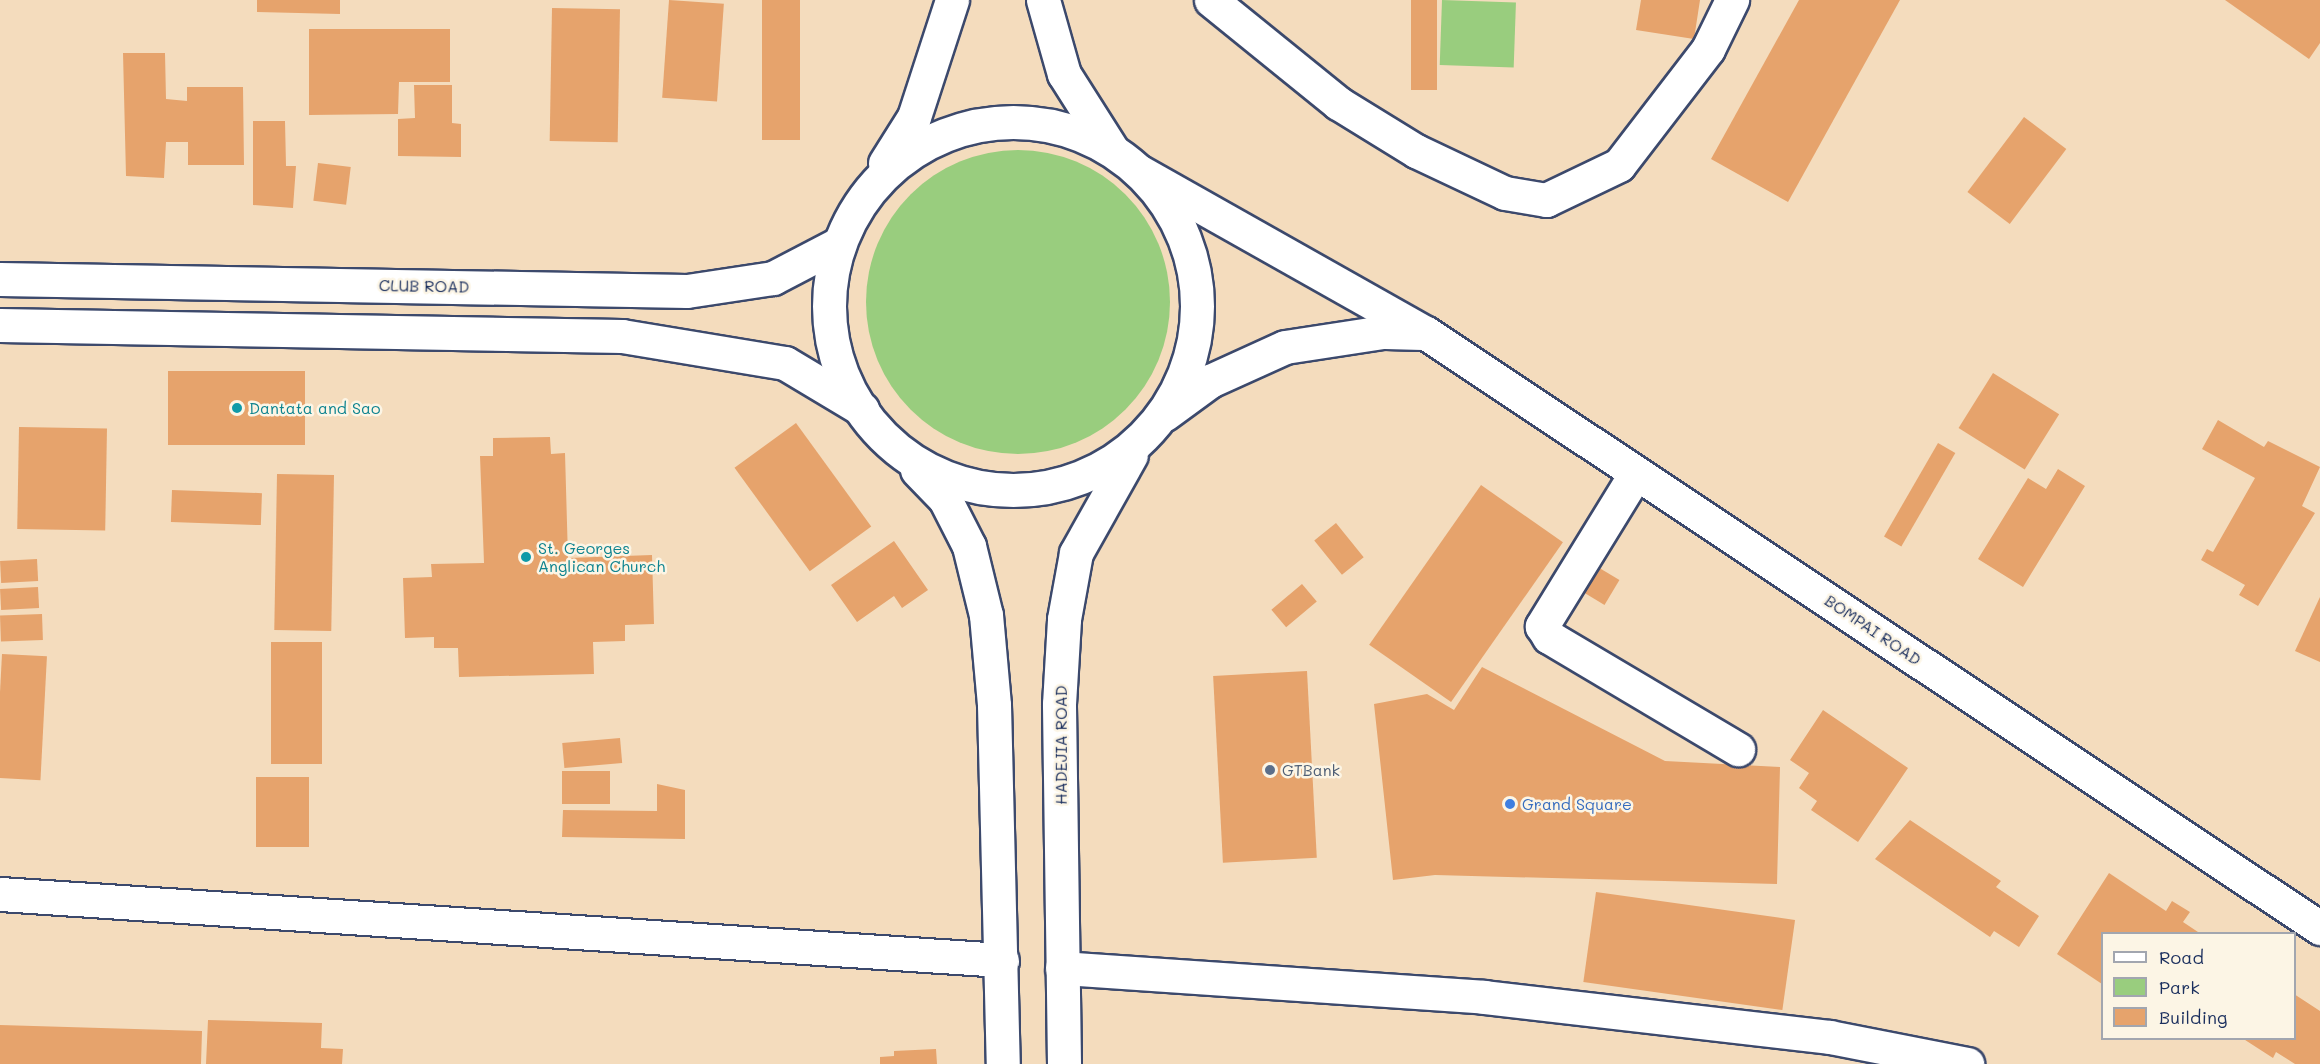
<!DOCTYPE html>
<html>
<head>
<meta charset="utf-8">
<style>
	body { margin:0 }
	#map { position:relative; width:2320px; height:1064px; overflow:hidden; background:#f4dcbd; font-family:Mali,sans-serif }
	div>[style] { position:absolute }
	[style*='--x'] { left:calc(var(--x)*1px); top:calc(var(--y)*1px); width:calc(var(--w)*1px); rotate:calc(var(--a)*1deg) }
	.green>* { inset:0; background:#99cd7e; transform-origin:0 0 }
	.round { border-radius:50% }
	.building>* { inset:0; background:#e6a36c; transform-origin:0 0 }
	.roads { filter:drop-shadow(2px 0 #3c496c) drop-shadow(-2px 0 #3c496c) drop-shadow(0 2px #3c496c) drop-shadow(0 -2px #3c496c) }
	.minor>* { height:33px; margin:-16.5px; padding:0 16.5px; transform-origin:16.5px; border-radius:16.5px; background:#fff }
	.major>* { height:33px; margin:-16.5px; padding:0 16.5px; transform-origin:16.5px; border-radius:16.5px; background:#fff }
	.major>.ring { margin:-16.5px; padding:0; box-sizing:content-box; background:none; border:33px solid #fff; border-radius:50% }
	.dots>* { width:16px; height:16px; translate:-50% -50%; box-sizing:border-box; border:3px solid #fcf5e5; border-radius:50% }
	span { translate:-50% -50%; white-space:nowrap; text-align:center; line-height:1.15; -webkit-text-stroke:5px #fcf5e5; paint-order:stroke }
	.street-label { font-size:16px; color:#1b2f5e }
	.culture-label { font-size:16px; color:#0d838f }
	.left { translate:0 -50%; text-align:left }
	.service-label { font-size:16px; color:#4e5e75 }
	.shop-label { font-size:16px; color:#366cbe }
	.legend { position:absolute; left:2101px; top:932px; width:195px; height:108px; box-sizing:border-box; background:#fcf5e5; border:2px solid #a2a6af; margin:0; padding:8px 10px; list-style:none; font-size:18px; color:#1b2f5e }
	.legend li { display:flex; align-items:center; gap:12px; height:30px }
	.legend b { width:30px; border:2px solid #a2a6af }
</style>
</head>
<body>
<div id="map">
	<div class="green">
		<i style="left:1442px;top:0;width:74px;height:65px;rotate:2deg"></i>
		<i class="round" style="left:866px;top:150px;width:304px;height:304px"></i>
	</div>
	<div class="building">
		<i style="clip-path:polygon(257px 0,340px 0,340px 14px,257px 12px)"></i>
		<i style="left:669px;top:0;width:55px;height:98px;rotate:4deg"></i>
		<i style="left:762px;top:0;width:38px;height:140px"></i>
		<i style="left:1411px;top:0;width:26px;height:90px"></i>
		<i style="clip-path:polygon(1641px 0,1700px 0,1694px 39px,1636px 30px)"></i>
		<i style="clip-path:polygon(1799px 0,1900px 0,1788px 202px,1711px 159px)"></i>
		<i style="clip-path:polygon(2225px 0,2320px 0,2320px 43px,2309px 59px)"></i>
		<i style="left:552px;top:8px;width:68px;height:133px;rotate:1deg"></i>
		<i style="clip-path:polygon(309px 29px,450px 29px,450px 82px,399px 82px,398px 114px,309px 115px)"></i>
		<i style="clip-path:polygon(123px 53px,165px 53px,166px 99px,187px 101px,187px 87px,243px 87px,244px 165px,188px 165px,188px 142px,166px 142px,164px 178px,126px 176px)"></i>
		<i style="clip-path:polygon(414px 85px,452px 85px,452px 123px,461px 124px,461px 157px,398px 156px,398px 119px,415px 118px)"></i>
		<i style="left:2024px;top:117px;width:53px;height:94px;rotate:37deg"></i>
		<i style="clip-path:polygon(253px 121px,285px 121px,286px 166px,296px 166px,293px 208px,253px 205px)"></i>
		<i style="left:318px;top:163px;width:33px;height:38px;rotate:7deg"></i>
		<i style="left:168px;top:371px;width:137px;height:74px"></i>
		<i style="left:1993px;top:373px;width:78px;height:65px;rotate:32deg"></i>
		<i style="clip-path:polygon(2218px 420px,2264px 447px,2268px 441px,2320px 467px,2302px 506px,2315px 513px,2258px 606px,2239px 595px,2245px 585px,2201px 560px,2207px 549px,2213px 552px,2255px 478px,2202px 449px)"></i>
		<i style="left:796px;top:423px;width:128px;height:76px;rotate:54deg"></i>
		<i style="left:19px;top:427px;width:88px;height:102px;rotate:1deg"></i>
		<i style="clip-path:polygon(550px 437px,551px 454px,565px 453px,568px 558px,652px 555px,654px 624px,625px 625px,625px 641px,593px 642px,594px 674px,459px 677px,458px 648px,434px 648px,434px 637px,405px 638px,403px 578px,432px 577px,431px 564px,484px 563px,480px 456px,493px 456px,493px 438px)"></i>
		<i style="left:1938px;top:443px;width:20px;height:108px;rotate:30deg"></i>
		<i style="clip-path:polygon(2058px 469px,2085px 486px,2023px 587px,1978px 559px,2028px 478px,2046px 489px)"></i>
		<i style="left:277px;top:474px;width:57px;height:156px;rotate:1deg"></i>
		<i style="left:1481px;top:485px;width:100px;height:195px;rotate:35deg"></i>
		<i style="left:172px;top:490px;width:90px;height:32px;rotate:2deg"></i>
		<i style="left:1336px;top:523px;width:44px;height:28px;rotate:51deg"></i>
		<i style="clip-path:polygon(894px 541px,928px 590px,902px 608px,894px 596px,857px 622px,831px 585px)"></i>
		<i style="left:37px;top:559px;width:22px;height:37px;rotate:87deg"></i>
		<i style="left:1586px;top:560px;width:39px;height:29px;rotate:31deg"></i>
		<i style="left:1302px;top:584px;width:23px;height:40px;rotate:50deg"></i>
		<i style="left:38px;top:587px;width:21px;height:38px;rotate:87deg"></i>
		<i style="clip-path:polygon(2320px 597px,2320px 662px,2295px 651px)"></i>
		<i style="left:42px;top:614px;width:26px;height:42px;rotate:88deg"></i>
		<i style="left:271px;top:642px;width:51px;height:122px"></i>
		<i style="left:2px;top:654px;width:45px;height:124px;rotate:3deg"></i>
		<i style="clip-path:polygon(1482px 667px,1665px 761px,1780px 767px,1777px 884px,1435px 875px,1393px 880px,1374px 704px,1427px 694px,1454px 710px)"></i>
		<i style="left:1307px;top:671px;width:187px;height:94px;rotate:87deg"></i>
		<i style="clip-path:polygon(1823px 710px,1908px 768px,1858px 842px,1811px 810px,1817px 801px,1799px 788px,1809px 773px,1790px 760px)"></i>
		<i style="left:620px;top:738px;width:25px;height:58px;rotate:85deg"></i>
		<i style="left:562px;top:771px;width:48px;height:33px"></i>
		<i style="left:256px;top:777px;width:53px;height:70px"></i>
		<i style="clip-path:polygon(657px 784px,685px 790px,685px 839px,562px 837px,563px 810px,657px 811px)"></i>
		<i style="clip-path:polygon(1910px 820px,2001px 881px,1996px 887px,2039px 916px,2019px 947px,1994px 931px,1990px 937px,1875px 859px)"></i>
		<i style="clip-path:polygon(2109px 873px,2166px 911px,2172px 901px,2190px 912px,2183px 922px,2201px 934px,2102px 934px,2102px 984px,2057px 954px)"></i>
		<i style="left:1596px;top:892px;width:201px;height:91px;rotate:8deg"></i>
		<i style="clip-path:polygon(2294px 994px,2320px 1011px,2320px 1064px,2295px 1064px,2276px 1052px,2273px 1058px,2242px 1038px,2294px 1038px)"></i>
		<i style="clip-path:polygon(208px 1020px,322px 1023px,321px 1048px,343px 1049px,342px 1064px,206px 1064px)"></i>
		<i style="clip-path:polygon(0 1025px,202px 1031px,201px 1064px,0 1064px)"></i>
		<i style="clip-path:polygon(936px 1049px,937px 1064px,880px 1064px,880px 1057px,894px 1056px,894px 1051px)"></i>
	</div>
	<div class="roads">
		<div class="minor">
			<i style="--x:1211;--y:0;--w:164;--a:39"></i>
			<i style="--x:1338;--y:103;--w:92;--a:31.6"></i>
			<i style="--x:1416;--y:151;--w:98;--a:25.3"></i>
			<i style="--x:1505;--y:193;--w:42;--a:9.7"></i>
			<i style="--x:1546;--y:200;--w:81;--a:-25.6"></i>
			<i style="--x:1619;--y:165;--w:146;--a:-52.5"></i>
			<i style="--x:1708;--y:49;--w:55;--a:-63.9"></i>
			<i style="--x:1636;--y:473;--w:180;--a:121.6"></i>
			<i style="--x:1542;--y:626;--w:13;--a:58"></i>
			<i style="--x:1549;--y:637;--w:220;--a:30.7"></i>
			<i style="--x:0;--y:894;--w:1004;--a:3.77"></i>
			<i style="--x:1062;--y:968;--w:423;--a:3.9"></i>
			<i style="--x:1484;--y:997;--w:348;--a:6.6"></i>
			<i style="--x:1830;--y:1037;--w:140;--a:11.1"></i>
		</div>
		<div class="major">
			<i style="--x:1043;--y:0;--w:77;--a:74.2"></i>
			<i style="--x:1064;--y:74;--w:88;--a:57.6"></i>
			<i class="ring" style="left:829px;top:122px;width:335px;height:335px"></i>
			<i style="--x:885;--y:163;--w:54;--a:-57.8"></i>
			<i style="--x:914;--y:117;--w:123;--a:-72"></i>
			<i style="--x:1140;--y:172;--w:328;--a:29.4"></i>
			<i style="--x:1426;--y:333;--w:1074;--a:33.65"></i>
			<i style="--x:0;--y:279;--w:687;--a:1"></i>
			<i style="--x:687;--y:291;--w:87;--a:-8.6"></i>
			<i style="--x:773;--y:278;--w:73;--a:-27.6"></i>
			<i style="--x:0;--y:325;--w:622;--a:1.01"></i>
			<i style="--x:622;--y:336;--w:165;--a:9.4"></i>
			<i style="--x:785;--y:363;--w:90;--a:30.9"></i>
			<i style="--x:1165;--y:414;--w:56;--a:-36.3"></i>
			<i style="--x:1210;--y:381;--w:82;--a:-24.4"></i>
			<i style="--x:1285;--y:347;--w:99;--a:-8.7"></i>
			<i style="--x:1383;--y:332;--w:41;--a:1.4"></i>
			<i style="--x:917;--y:470;--w:40;--a:46"></i>
			<i style="--x:945;--y:499;--w:53;--a:62.9"></i>
			<i style="--x:969;--y:546;--w:71;--a:76.2"></i>
			<i style="--x:986;--y:615;--w:90;--a:84.9"></i>
			<i style="--x:994;--y:705;--w:359;--a:88.6"></i>
			<i style="--x:1064;--y:1064;--w:360;--a:-90.8"></i>
			<i style="--x:1059;--y:704;--w:85;--a:-86.6"></i>
			<i style="--x:1064;--y:619;--w:67;--a:-79.7"></i>
			<i style="--x:1076;--y:553;--w:112;--a:-60.7"></i>
		</div>
	</div>
	<div class="dots">
		<i style="left:237px;top:408px;background:#0f9aa8"></i>
		<i style="left:526px;top:557px;background:#0f9aa8"></i>
		<i style="left:1270px;top:770px;background:#5c6f8a"></i>
		<i style="left:1510px;top:804px;background:#3f7fe0"></i>
	</div>
	<div class="street-label">
		<span style="left:424px;top:286px;rotate:1deg">CLUB ROAD</span>
		<span style="left:1873px;top:630px;rotate:34deg">BOMPAI ROAD</span>
		<span style="left:1061px;top:745px;rotate:-90deg">HADEJIA ROAD</span>
	</div>
	<div class="culture-label">
		<span class="left" style="left:249px;top:408px">Dantata and Sao</span>
		<span class="left" style="left:538px;top:557px">St. Georges<br>Anglican Church</span>
	</div>
	<div class="service-label">
		<span class="left" style="left:1282px;top:770px">GTBank</span>
	</div>
	<div class="shop-label">
		<span class="left" style="left:1522px;top:804px">Grand Square</span>
	</div>
	<ul class="legend">
	<li><b style="height:8px;background:#fff"></b>Road</li>
	<li><b style="height:16px;background:#99cd7e"></b>Park</li>
	<li><b style="height:16px;background:#e6a36c"></b>Building</li>
	</ul>
</div>
</body>
</html>
